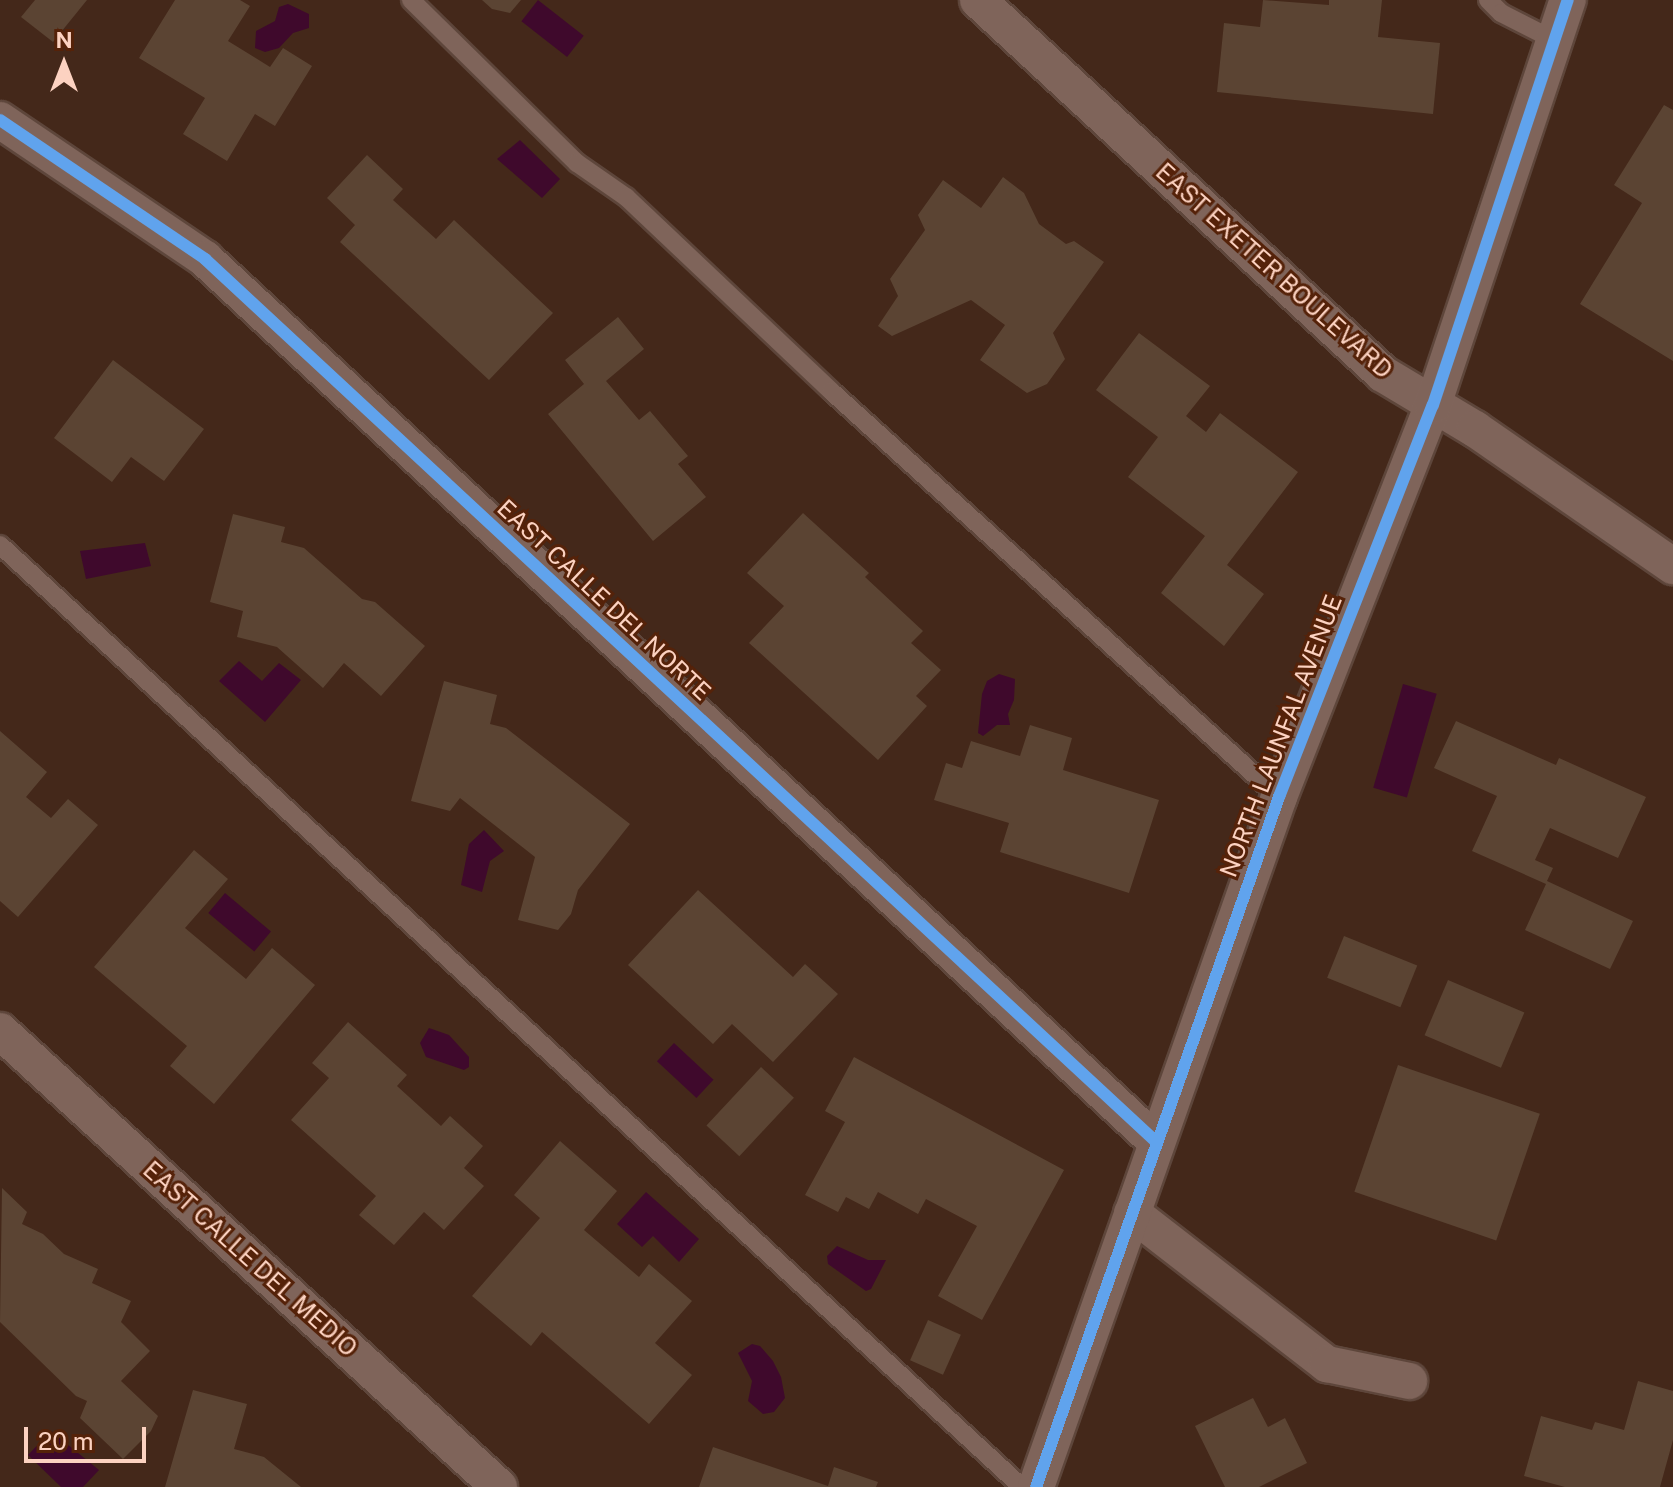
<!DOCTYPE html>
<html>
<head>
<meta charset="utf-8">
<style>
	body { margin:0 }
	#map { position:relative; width:1673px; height:1487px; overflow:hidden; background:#44281a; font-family:"Public Sans",sans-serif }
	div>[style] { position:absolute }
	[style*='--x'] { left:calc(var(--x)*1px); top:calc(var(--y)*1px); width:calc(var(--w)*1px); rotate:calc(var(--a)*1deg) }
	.water>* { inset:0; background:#3f092c; transform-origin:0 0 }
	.building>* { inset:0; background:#5b4433; transform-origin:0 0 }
	.roads { filter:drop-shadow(2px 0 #5e463b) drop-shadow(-2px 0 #5e463b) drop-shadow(0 2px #5e463b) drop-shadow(0 -2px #5e463b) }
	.lane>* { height:18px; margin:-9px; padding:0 9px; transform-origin:9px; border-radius:9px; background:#7f645a }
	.street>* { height:36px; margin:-18px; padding:0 18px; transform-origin:18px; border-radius:18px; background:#7f645a }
	.cycleway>* { height:12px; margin:-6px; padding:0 6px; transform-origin:6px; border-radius:6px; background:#60a3ed }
	span { translate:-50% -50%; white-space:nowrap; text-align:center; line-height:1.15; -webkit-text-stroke:6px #552209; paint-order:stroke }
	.street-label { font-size:24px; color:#fcd2c1 }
	.north { position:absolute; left:24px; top:24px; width:80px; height:80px; -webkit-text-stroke:6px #552209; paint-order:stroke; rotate:0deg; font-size:22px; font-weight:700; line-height:32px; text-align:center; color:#fcd2c1 }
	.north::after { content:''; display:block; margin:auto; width:28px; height:36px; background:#fcd2c1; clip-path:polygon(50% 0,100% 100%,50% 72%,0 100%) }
	.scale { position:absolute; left:24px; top:1427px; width:122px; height:36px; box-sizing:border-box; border:4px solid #fcd2c1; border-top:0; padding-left:10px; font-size:24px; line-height:28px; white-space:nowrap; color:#fcd2c1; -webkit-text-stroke:6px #552209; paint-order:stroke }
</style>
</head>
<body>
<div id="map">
	<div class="water">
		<i style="left:538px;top:0;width:58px;height:27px;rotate:38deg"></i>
		<i style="clip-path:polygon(288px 4px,309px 14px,309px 28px,293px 33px,279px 48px,265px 52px,255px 48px,256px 31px,275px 21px,279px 7px)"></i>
		<i style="clip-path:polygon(520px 140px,560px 179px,542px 198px,497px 159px)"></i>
		<i style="clip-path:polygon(145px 543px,151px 566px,86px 579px,80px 551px)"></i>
		<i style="clip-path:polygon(239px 661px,262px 681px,279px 663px,301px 680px,265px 722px,219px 681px)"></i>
		<i style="clip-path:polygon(999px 674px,1015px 679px,1014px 700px,1008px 714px,1010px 725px,997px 725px,983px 736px,978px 733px,982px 694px,987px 681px)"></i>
		<i style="left:1403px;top:684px;width:35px;height:108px;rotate:16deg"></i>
		<i style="clip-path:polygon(484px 830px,504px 851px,490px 861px,482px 892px,461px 885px,469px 844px)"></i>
		<i style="left:225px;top:893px;width:60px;height:26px;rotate:40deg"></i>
		<i style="clip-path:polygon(429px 1028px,449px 1035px,469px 1057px,469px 1067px,464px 1070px,426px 1057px,420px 1043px)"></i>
		<i style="left:674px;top:1043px;width:54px;height:25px;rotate:43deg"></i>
		<i style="clip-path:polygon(646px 1192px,699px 1239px,679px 1262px,653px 1236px,642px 1247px,617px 1224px)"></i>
		<i style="clip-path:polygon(837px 1246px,868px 1260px,886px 1260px,871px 1289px,866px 1291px,828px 1264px,827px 1256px)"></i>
		<i style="clip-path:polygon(752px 1344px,760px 1346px,773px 1361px,781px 1377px,785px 1398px,774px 1412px,763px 1414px,748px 1401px,752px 1381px,738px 1353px)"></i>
		<i style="clip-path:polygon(51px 1431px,99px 1470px,83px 1487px,61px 1487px,28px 1455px)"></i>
	</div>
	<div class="building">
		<i style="clip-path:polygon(35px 0,87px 0,53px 42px,21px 17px)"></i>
		<i style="clip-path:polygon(175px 0,240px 0,250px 6px,228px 41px,270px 67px,283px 48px,312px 66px,275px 126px,255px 114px,227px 161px,183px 134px,205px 98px,139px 58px)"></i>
		<i style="clip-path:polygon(482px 0,521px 0,510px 13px,492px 9px)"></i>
		<i style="clip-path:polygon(1263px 0,1329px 5px,1329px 0,1382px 0,1378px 37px,1440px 43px,1433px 114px,1217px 92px,1224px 23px,1260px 27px)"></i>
		<i style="clip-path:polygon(1664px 105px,1673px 110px,1673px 361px,1580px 304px,1642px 203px,1614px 185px)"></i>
		<i style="clip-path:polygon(367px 155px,403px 189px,393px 200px,436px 239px,454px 220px,553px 313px,489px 380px,340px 242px,355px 225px,327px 198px)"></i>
		<i style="clip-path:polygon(1003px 177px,1024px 193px,1039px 224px,1066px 244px,1074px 241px,1104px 262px,1053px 333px,1065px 359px,1047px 384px,1027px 393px,980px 360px,1005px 325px,971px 300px,892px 336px,878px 326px,898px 296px,890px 279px,925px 230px,918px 215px,943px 180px,981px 208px)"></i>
		<i style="clip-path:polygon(618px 317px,644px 349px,606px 381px,639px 420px,650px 411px,688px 456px,678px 464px,706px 497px,653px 541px,548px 414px,584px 384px,565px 360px)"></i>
		<i style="clip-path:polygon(1139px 333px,1210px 386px,1186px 416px,1206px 432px,1220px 413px,1298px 472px,1227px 565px,1264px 594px,1224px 646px,1161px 593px,1205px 536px,1128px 477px,1158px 437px,1096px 390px)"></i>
		<i style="clip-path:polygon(113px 360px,204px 429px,164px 481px,131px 457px,112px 482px,54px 438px)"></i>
		<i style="clip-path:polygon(803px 513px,869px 573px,865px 577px,923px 631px,911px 643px,941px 670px,916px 696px,927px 706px,878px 760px,749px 643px,784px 606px,747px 573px)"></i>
		<i style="clip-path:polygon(233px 514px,285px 527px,281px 542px,304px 548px,362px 599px,375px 602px,425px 646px,381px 696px,344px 663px,323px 688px,277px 647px,237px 637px,243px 611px,210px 602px)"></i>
		<i style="clip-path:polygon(444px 681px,497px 695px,490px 724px,506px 728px,630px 824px,578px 890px,571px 914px,558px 930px,518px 920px,535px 857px,460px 798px,450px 811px,411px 801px)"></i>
		<i style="clip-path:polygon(1456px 721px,1556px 765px,1559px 758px,1646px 797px,1618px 858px,1550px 828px,1535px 860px,1553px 868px,1547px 881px,1633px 921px,1610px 969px,1525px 930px,1546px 884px,1472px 851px,1497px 796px,1434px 768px)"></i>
		<i style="clip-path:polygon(1030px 725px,1072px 738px,1063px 770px,1159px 800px,1129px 893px,1000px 852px,1009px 823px,934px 800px,946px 763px,962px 768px,971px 741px,1020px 756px)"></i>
		<i style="clip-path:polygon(0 731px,47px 772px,26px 797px,51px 818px,68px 799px,98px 825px,18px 917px,0 901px)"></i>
		<i style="clip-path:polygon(194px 850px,228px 879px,185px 928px,246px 979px,272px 948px,315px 985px,214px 1104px,170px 1066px,187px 1046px,94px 967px)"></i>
		<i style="clip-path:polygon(698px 890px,793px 977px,805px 964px,838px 994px,773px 1062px,732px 1024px,713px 1044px,628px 965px)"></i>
		<i style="left:1344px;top:936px;width:79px;height:45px;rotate:22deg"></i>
		<i style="left:1448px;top:980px;width:83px;height:60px;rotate:23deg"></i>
		<i style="clip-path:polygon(348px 1022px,407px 1075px,397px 1086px,441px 1126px,450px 1116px,483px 1146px,464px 1168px,484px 1186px,444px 1230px,424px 1212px,394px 1245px,359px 1215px,376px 1196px,291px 1120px,329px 1078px,312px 1063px)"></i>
		<i style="clip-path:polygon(854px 1057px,1064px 1170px,982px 1320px,938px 1296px,977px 1226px,926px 1199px,918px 1214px,878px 1192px,869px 1209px,846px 1197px,838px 1212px,805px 1195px,845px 1122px,825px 1111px)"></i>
		<i style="left:1398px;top:1065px;width:150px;height:134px;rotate:19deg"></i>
		<i style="left:761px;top:1067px;width:45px;height:80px;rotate:43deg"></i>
		<i style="clip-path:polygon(560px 1141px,617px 1191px,584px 1230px,639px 1277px,649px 1264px,692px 1301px,655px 1343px,692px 1375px,649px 1424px,542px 1332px,531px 1346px,472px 1296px,540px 1218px,514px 1195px)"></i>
		<i style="clip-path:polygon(2px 1188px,27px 1212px,22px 1224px,43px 1234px,64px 1254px,98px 1269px,92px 1283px,131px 1301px,121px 1322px,150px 1351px,121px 1381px,158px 1416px,151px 1431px,123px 1459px,80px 1418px,87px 1401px,76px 1396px,0 1322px)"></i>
		<i style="left:928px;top:1320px;width:36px;height:44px;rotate:24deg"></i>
		<i style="clip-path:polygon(1638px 1381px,1673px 1391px,1673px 1440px,1660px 1487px,1565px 1487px,1524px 1476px,1541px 1416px,1592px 1430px,1595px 1422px,1624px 1430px)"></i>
		<i style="clip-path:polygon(193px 1390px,247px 1404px,234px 1449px,264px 1457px,301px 1487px,165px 1487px)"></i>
		<i style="clip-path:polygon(1253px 1398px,1268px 1427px,1285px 1418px,1307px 1463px,1259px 1487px,1225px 1487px,1195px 1426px)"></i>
		<i style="clip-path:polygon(713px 1447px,828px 1486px,834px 1467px,878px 1482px,876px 1487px,699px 1487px)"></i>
	</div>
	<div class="roads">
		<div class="lane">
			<i style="--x:411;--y:0;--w:233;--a:44.5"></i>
			<i style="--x:577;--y:163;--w:60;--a:34.8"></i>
			<i style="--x:626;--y:197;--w:282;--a:43.4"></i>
			<i style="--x:831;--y:391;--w:605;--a:42.18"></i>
			<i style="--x:1488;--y:0;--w:18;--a:45"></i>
			<i style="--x:1501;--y:13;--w:59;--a:27"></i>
			<i style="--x:0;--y:545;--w:1390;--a:42.67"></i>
		</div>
		<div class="street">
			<i style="--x:978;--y:0;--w:551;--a:42.72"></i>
			<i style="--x:1383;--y:374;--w:107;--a:30.9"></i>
			<i style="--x:1475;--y:429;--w:241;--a:34.7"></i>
			<i style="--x:0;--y:120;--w:248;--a:34.1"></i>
			<i style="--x:205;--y:259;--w:1296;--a:42.87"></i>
			<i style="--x:0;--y:1031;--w:676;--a:42.42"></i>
			<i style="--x:1132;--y:1213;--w:247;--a:37.8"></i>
			<i style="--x:1327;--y:1364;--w:84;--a:11.7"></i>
			<i style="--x:1036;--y:1487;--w:732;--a:-70.6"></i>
			<i style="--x:1279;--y:797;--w:421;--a:-68.6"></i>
			<i style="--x:1433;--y:405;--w:427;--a:-71.6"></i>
		</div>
	</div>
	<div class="cycleway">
		<i style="--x:0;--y:120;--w:248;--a:34.1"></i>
		<i style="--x:205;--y:259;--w:1296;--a:42.87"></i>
		<i style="--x:1036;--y:1487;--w:732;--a:-70.6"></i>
		<i style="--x:1279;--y:797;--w:421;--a:-68.6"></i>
		<i style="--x:1433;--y:405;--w:427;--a:-71.6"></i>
	</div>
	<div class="street-label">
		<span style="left:1274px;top:271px;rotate:42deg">EAST EXETER BOULEVARD</span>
		<span style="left:604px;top:600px;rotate:43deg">EAST CALLE DEL NORTE</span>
		<span style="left:1281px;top:736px;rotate:-69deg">NORTH LAUNFAL AVENUE</span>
		<span style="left:250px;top:1259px;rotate:42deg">EAST CALLE DEL MEDIO</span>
	</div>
	<div class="north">N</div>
	<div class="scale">20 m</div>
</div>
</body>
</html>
